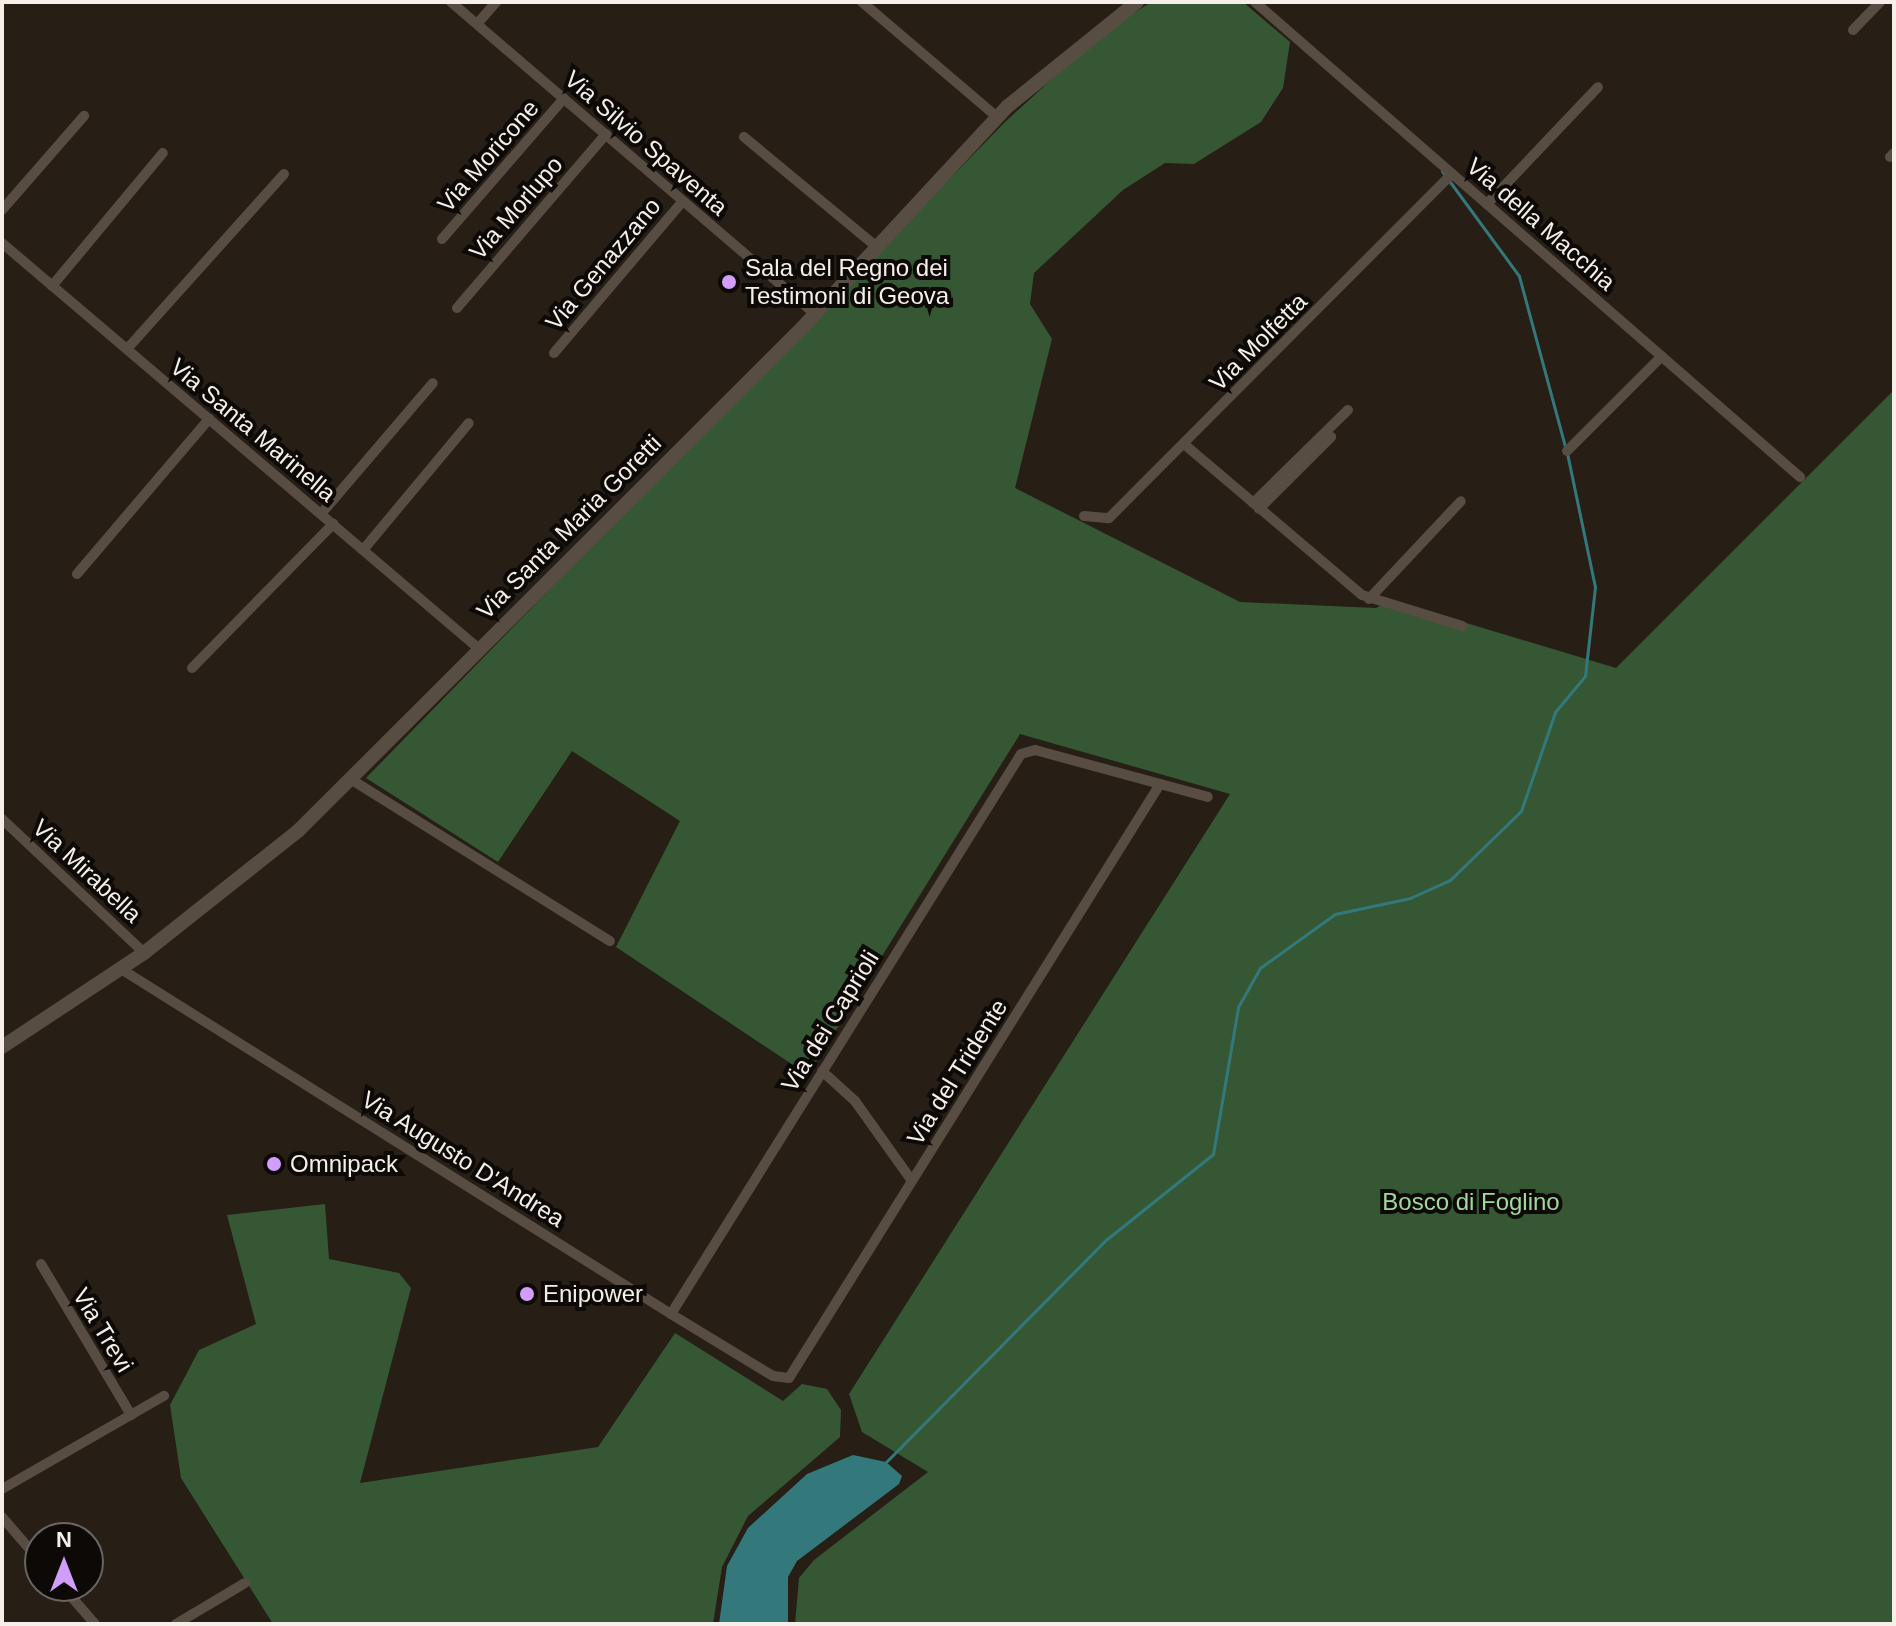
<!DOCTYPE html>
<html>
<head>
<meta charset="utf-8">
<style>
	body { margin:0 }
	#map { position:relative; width:1896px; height:1626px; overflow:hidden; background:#271e16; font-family:Helvetica,sans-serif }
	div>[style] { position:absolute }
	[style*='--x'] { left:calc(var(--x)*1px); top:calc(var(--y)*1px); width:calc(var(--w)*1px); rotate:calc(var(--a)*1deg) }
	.forest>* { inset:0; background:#355734 }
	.water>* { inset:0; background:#33797b }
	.stream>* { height:3px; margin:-1.5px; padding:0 1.5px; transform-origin:1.5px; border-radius:1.5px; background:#33797b }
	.street>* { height:10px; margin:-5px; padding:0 5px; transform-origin:5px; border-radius:5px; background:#584d43 }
	.secondary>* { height:14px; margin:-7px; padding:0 7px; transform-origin:7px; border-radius:7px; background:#584d43 }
	.dots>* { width:22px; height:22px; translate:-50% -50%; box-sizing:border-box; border:4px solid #0d0906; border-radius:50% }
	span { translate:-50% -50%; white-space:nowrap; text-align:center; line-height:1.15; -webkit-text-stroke:8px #0d0906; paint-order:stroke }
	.street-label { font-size:24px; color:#f6efe9 }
	.poi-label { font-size:24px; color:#f6efe9 }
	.left { translate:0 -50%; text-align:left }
	.park-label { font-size:24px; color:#a0d89d }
	.frame { position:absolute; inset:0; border:4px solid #f6efe9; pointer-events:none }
	.north { position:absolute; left:24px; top:1522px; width:80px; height:80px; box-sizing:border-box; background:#0d0906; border:2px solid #6a6561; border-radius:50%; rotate:0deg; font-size:22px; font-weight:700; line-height:32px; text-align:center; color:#f6efe9 }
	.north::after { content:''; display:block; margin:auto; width:28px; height:36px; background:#d29dfd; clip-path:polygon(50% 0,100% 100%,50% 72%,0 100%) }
</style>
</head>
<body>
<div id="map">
	<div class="forest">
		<i style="clip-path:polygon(1151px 2px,1243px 2px,1290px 42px,1283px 88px,1261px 122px,1194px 164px,1165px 163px,1123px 190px,1034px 273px,1030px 304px,1052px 339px,1015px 488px,1240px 602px,1376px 608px,1390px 600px,1616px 668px,1894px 390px,1894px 1624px,795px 1624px,799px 1578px,814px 1560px,928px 1472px,862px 1432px,849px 1394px,1230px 794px,1020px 734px,808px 1075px,616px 947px,680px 821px,572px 751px,498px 862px,366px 778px,1005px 122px,1099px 36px)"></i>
		<i style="clip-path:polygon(325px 1204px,329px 1259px,399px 1273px,411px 1288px,360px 1483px,598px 1447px,675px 1333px,783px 1401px,802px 1384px,827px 1389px,841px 1410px,840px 1437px,748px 1516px,722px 1567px,713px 1624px,273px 1624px,181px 1478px,170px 1405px,199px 1350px,256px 1324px,227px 1215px)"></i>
	</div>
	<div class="water">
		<i style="clip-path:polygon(853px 1455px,886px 1462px,902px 1476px,899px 1484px,797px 1561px,788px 1577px,788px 1624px,719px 1624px,727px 1566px,748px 1528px,807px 1474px)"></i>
	</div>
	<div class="stream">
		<i style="--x:1442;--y:171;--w:130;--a:53.7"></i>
		<i style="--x:1519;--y:276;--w:176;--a:74.9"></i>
		<i style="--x:886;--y:1462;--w:314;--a:-45.3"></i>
		<i style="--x:1107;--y:1239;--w:136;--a:-38.7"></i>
		<i style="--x:1213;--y:1154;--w:149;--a:-80.3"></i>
		<i style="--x:1238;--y:1007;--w:45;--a:-60.6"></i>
		<i style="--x:1260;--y:968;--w:92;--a:-35.8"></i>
		<i style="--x:1335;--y:914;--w:77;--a:-12"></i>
		<i style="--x:1410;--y:898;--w:44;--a:-24.2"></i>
		<i style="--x:1450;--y:880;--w:99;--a:-44.2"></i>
		<i style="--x:1521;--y:811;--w:105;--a:-71"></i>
		<i style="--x:1555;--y:712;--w:47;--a:-50.2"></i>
		<i style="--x:1585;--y:676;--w:90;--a:-83.6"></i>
		<i style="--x:1595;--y:587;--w:137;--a:-101.8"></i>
	</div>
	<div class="street">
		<i style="--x:451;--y:2;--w:479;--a:40.6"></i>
		<i style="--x:862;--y:2;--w:177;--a:40.4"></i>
		<i style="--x:1255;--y:2;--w:723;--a:41.07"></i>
		<i style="--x:477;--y:24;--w:29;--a:-49"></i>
		<i style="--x:1853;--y:30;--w:39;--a:-46"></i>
		<i style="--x:744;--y:137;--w:173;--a:39.6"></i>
		<i style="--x:1890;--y:157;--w:6;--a:-45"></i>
		<i style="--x:1487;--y:204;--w:161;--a:-46.5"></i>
		<i style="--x:2;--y:210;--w:125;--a:-48.9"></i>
		<i style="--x:442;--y:239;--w:186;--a:-49.1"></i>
		<i style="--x:2;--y:243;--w:625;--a:40.39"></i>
		<i style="--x:52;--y:286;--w:173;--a:-50.2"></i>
		<i style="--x:457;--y:308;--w:229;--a:-49.4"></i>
		<i style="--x:127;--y:349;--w:235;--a:-48.1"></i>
		<i style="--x:554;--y:353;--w:199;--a:-49.7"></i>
		<i style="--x:1184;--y:444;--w:233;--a:40.3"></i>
		<i style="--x:1362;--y:595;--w:105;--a:17.2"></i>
		<i style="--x:1567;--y:451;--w:134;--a:-45"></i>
		<i style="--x:1253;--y:503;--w:133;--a:-44.4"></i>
		<i style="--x:1259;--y:509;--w:102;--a:-45"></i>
		<i style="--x:321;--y:514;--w:172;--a:-49.5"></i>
		<i style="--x:1084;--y:516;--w:25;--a:5"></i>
		<i style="--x:1109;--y:518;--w:486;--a:-45.1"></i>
		<i style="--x:363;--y:550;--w:165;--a:-50.2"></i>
		<i style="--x:77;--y:574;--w:204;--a:-49.6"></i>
		<i style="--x:1369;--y:599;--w:134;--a:-46.8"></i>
		<i style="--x:192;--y:668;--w:202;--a:-45.6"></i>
		<i style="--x:352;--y:780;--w:304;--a:32"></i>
		<i style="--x:2;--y:819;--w:195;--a:43.3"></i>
		<i style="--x:121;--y:969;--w:649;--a:32.1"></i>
		<i style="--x:671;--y:1314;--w:119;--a:31.3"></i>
		<i style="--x:773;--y:1376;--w:16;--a:7"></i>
		<i style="--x:789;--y:1378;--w:700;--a:-58.01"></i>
		<i style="--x:822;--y:1071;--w:45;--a:42.3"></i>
		<i style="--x:855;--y:1101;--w:98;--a:54.5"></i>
		<i style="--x:41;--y:1264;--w:176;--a:59.2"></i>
		<i style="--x:671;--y:1314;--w:660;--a:-57.99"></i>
		<i style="--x:1021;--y:754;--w:15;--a:-16"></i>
		<i style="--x:1035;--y:750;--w:179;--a:15.2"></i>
		<i style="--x:2;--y:1489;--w:187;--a:-29.9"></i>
		<i style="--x:2;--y:1517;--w:58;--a:49.2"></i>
		<i style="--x:62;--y:1586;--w:50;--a:49"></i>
		<i style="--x:176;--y:1624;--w:80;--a:-30.7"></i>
	</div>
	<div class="secondary">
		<i style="--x:2;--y:1047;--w:170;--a:-33.5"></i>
		<i style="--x:144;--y:953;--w:198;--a:-38.4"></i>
		<i style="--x:299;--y:830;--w:712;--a:-44.94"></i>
		<i style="--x:803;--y:327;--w:301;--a:-47.2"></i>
		<i style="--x:1008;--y:106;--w:166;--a:-38.9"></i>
	</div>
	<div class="dots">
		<i style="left:729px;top:282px;background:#d29dfd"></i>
		<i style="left:274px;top:1164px;background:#d29dfd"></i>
		<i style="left:527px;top:1294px;background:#d29dfd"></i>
	</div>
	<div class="street-label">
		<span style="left:646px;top:143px;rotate:41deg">Via Silvio Spaventa</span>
		<span style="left:488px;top:156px;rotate:-49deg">Via Moricone</span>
		<span style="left:516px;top:208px;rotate:-49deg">Via Morlupo</span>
		<span style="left:1541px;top:224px;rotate:41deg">Via della Macchia</span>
		<span style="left:603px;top:264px;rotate:-50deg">Via Genazzano</span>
		<span style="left:1258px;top:342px;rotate:-45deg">Via Molfetta</span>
		<span style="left:253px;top:430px;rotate:40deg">Via Santa Marinella</span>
		<span style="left:569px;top:527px;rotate:-45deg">Via Santa Maria Goretti</span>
		<span style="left:87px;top:871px;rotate:43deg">Via Mirabella</span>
		<span style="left:830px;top:1021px;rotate:-58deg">Via dei Caprioli</span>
		<span style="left:957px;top:1072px;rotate:-58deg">Via del Tridente</span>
		<span style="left:463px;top:1159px;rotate:32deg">Via Augusto D'Andrea</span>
		<span style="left:103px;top:1330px;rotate:59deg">Via Trevi</span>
	</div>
	<div class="poi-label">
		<span class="left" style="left:745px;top:282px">Sala del Regno dei<br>Testimoni di Geova</span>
		<span class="left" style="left:290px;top:1164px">Omnipack</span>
		<span class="left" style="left:543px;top:1294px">Enipower</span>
	</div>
	<div class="park-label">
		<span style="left:1471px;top:1202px">Bosco di Foglino</span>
	</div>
	<div class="frame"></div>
	<div class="north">N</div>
</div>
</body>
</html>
